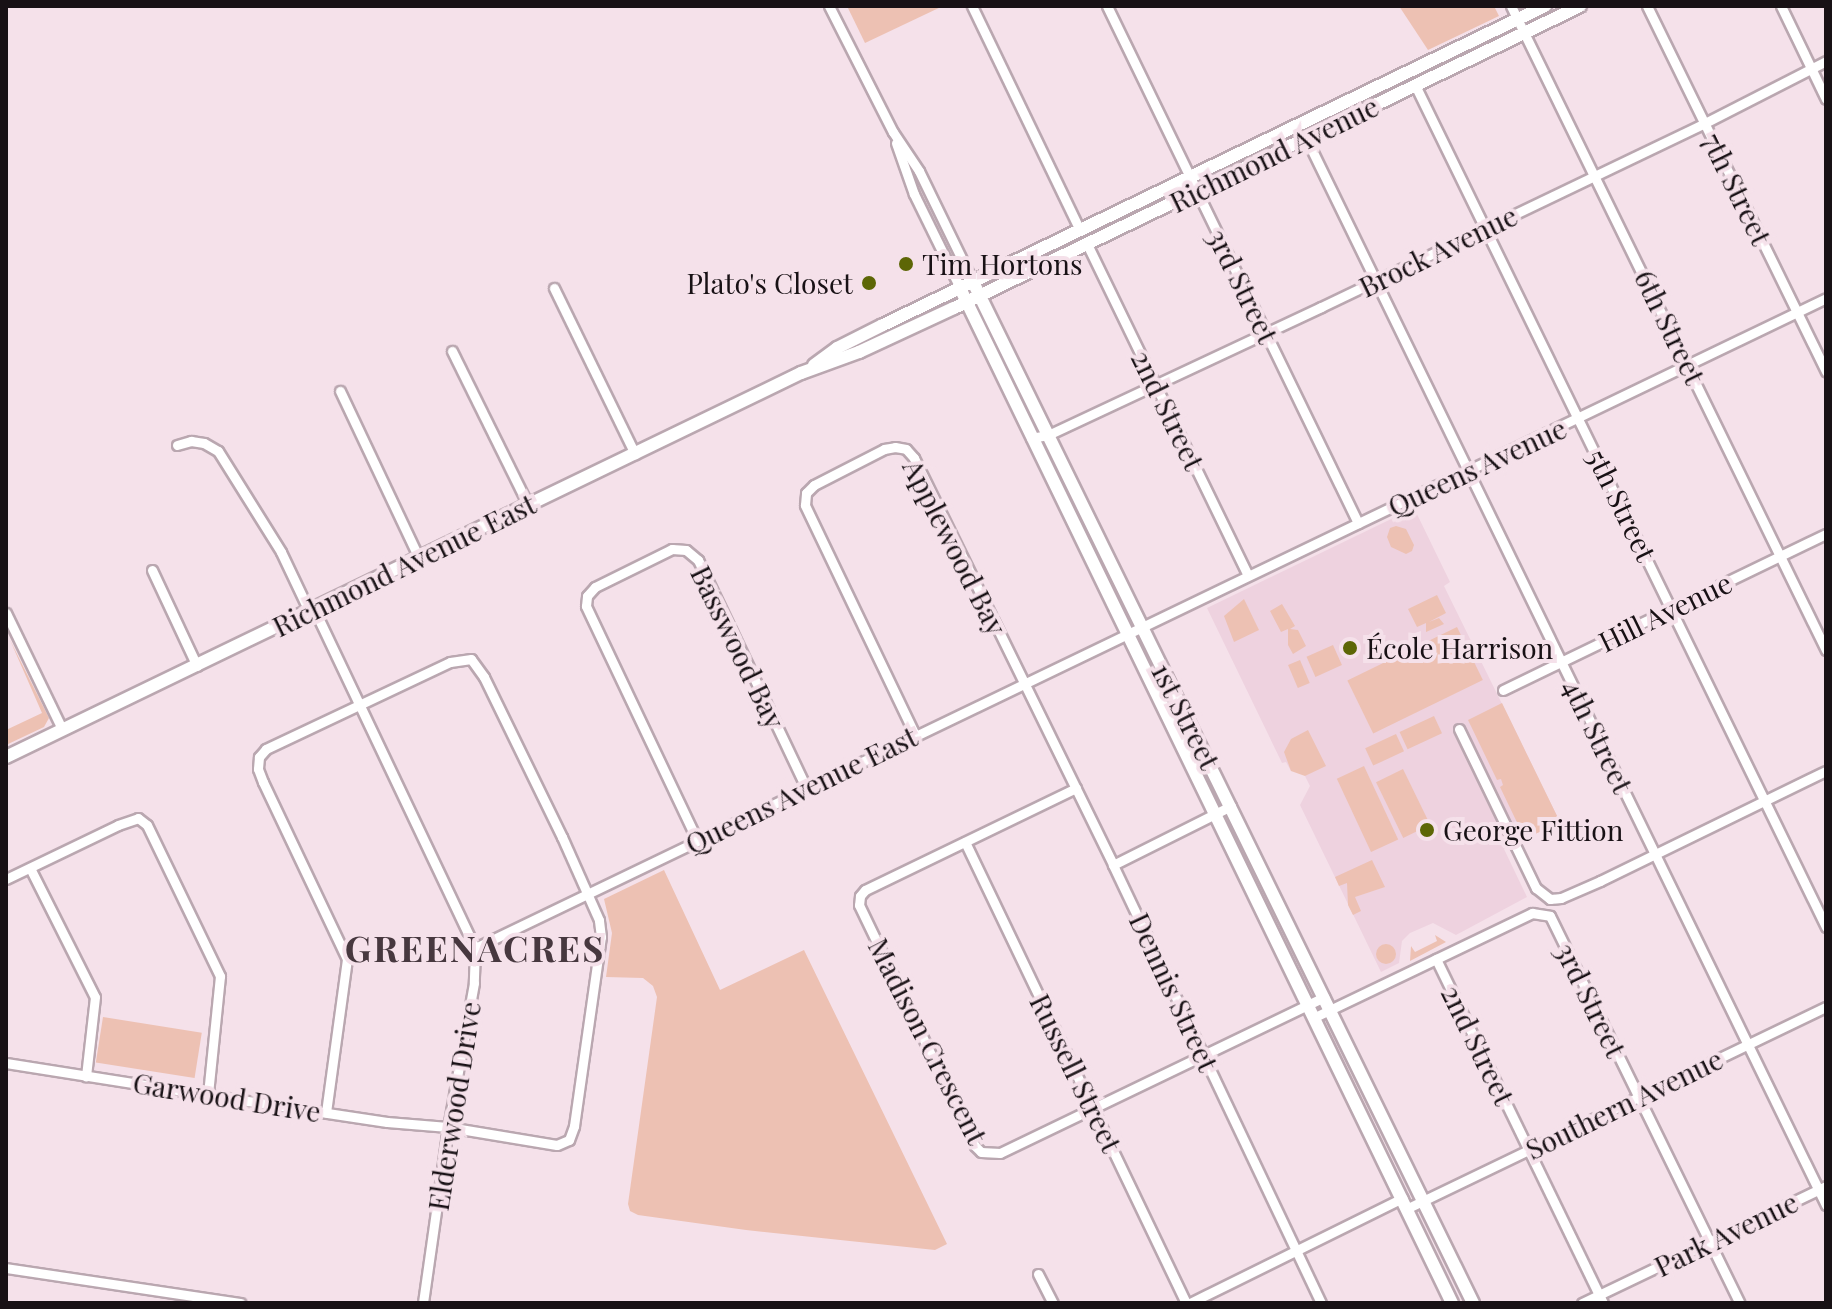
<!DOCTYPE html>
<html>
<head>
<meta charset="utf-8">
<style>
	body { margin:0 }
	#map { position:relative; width:1832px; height:1309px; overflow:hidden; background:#f5e1ea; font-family:"Playfair Display",serif }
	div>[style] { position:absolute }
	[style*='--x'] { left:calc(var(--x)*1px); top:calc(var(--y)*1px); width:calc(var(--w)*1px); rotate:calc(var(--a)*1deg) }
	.built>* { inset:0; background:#eed2df }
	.green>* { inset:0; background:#edc1b3; transform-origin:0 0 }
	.round { border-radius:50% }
	.roads { filter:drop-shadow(2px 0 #baa7b0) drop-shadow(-2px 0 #baa7b0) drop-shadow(0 2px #baa7b0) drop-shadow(0 -2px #baa7b0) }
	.minor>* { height:9px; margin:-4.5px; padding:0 4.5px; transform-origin:4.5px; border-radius:4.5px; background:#fff }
	.major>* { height:12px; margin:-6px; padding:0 6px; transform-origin:6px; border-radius:6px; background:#fff }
	.dots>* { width:22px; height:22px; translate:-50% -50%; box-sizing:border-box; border:4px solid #f5e1ea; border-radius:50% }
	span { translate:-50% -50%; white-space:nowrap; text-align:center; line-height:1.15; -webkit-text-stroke:8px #f5e1ea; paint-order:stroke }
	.street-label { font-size:28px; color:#181115 }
	.poi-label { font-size:28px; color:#181115 }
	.left { translate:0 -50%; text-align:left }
	.right { translate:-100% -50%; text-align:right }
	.district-label { font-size:36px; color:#47383f; font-weight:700; letter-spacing:2px }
	.frame { position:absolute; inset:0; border:8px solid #181115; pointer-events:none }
</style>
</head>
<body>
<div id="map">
	<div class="built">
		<i style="clip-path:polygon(1414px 508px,1450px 582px,1444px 586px,1560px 822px,1504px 849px,1527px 897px,1456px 935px,1433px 923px,1410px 933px,1402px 941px,1399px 963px,1381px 972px,1300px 805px,1310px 786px,1305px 776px,1314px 771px,1291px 771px,1286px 762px,1282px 763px,1207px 608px)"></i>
	</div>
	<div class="green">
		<i style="clip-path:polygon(847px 6px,943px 6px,865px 43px)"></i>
		<i style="clip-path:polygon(1399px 6px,1494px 6px,1499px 16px,1428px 50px)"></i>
		<i style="clip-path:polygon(1396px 526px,1406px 529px,1414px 545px,1412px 551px,1406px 554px,1391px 547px,1387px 537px,1390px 528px)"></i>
		<i style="clip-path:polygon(1437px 595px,1446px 613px,1429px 622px,1439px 618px,1444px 624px,1426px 632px,1426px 623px,1417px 627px,1408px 609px)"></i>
		<i style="clip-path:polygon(1244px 599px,1259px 630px,1234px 642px,1224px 616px)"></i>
		<i style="clip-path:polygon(1282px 604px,1295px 626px,1290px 629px,1298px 630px,1306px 646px,1293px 654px,1288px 645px,1288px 629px,1281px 632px,1270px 611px)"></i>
		<i style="left:1457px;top:627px;width:59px;height:122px;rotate:64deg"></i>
		<i style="clip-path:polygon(10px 640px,49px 718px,44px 727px,6px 745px,6px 730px,42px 713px)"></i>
		<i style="left:1333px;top:645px;width:22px;height:29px;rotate:66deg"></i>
		<i style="left:1300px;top:660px;width:25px;height:13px;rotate:67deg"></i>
		<i style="clip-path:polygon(1502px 703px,1560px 822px,1525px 839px,1500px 787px,1503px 785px,1501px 779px,1497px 780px,1468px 720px)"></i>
		<i style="left:1434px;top:716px;width:19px;height:38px;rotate:65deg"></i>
		<i style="clip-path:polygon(1308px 730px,1326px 766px,1305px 776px,1291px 771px,1284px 752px,1291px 739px)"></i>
		<i style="left:1396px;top:734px;width:19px;height:34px;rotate:65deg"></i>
		<i style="left:1364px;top:766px;width:81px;height:30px;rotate:65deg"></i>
		<i style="left:1403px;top:769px;width:62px;height:30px;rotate:64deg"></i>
		<i style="clip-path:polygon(1372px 860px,1385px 887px,1355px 897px,1361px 911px,1353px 915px,1348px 905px,1347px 883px,1339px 886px,1335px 877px)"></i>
		<i style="clip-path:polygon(664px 870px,720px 990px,804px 950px,947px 1244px,935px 1250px,746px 1230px,638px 1215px,630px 1211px,628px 1204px,657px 997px,653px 986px,643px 978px,606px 977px,612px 933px,604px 899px)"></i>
		<i style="clip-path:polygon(1435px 935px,1446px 942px,1410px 961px,1411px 946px,1415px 952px,1437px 941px)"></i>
		<i class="round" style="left:1376px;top:944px;width:20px;height:20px"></i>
		<i style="left:103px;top:1017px;width:100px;height:46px;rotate:9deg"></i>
	</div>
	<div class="roads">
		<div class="minor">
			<i style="--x:829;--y:6;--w:141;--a:63.1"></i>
			<i style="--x:893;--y:132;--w:47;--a:56.3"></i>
			<i style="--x:919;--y:171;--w:123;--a:64.1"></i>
			<i style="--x:972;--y:6;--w:249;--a:64.3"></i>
			<i style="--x:1107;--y:6;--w:575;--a:64.1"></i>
			<i style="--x:1511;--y:6;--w:717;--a:63.94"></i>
			<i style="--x:1647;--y:6;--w:407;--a:63.9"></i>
			<i style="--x:1781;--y:6;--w:103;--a:64.2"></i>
			<i style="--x:1415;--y:85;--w:937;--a:63.98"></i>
			<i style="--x:1306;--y:138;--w:1187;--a:64.02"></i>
			<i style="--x:896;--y:143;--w:54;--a:70.6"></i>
			<i style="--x:914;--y:194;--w:105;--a:63.9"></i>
			<i style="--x:1087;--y:244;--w:368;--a:64.1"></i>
			<i style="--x:554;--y:288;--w:185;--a:64"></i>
			<i style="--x:452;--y:351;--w:172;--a:63.7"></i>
			<i style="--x:340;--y:391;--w:185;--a:64.7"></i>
			<i style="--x:1031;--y:438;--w:17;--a:-10"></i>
			<i style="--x:1048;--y:435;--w:302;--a:-25.1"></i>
			<i style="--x:1321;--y:307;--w:426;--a:-25.6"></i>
			<i style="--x:1705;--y:123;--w:136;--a:-27.1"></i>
			<i style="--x:177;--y:445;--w:15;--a:-16"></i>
			<i style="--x:191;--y:441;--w:13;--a:9"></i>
			<i style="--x:204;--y:443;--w:16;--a:30"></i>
			<i style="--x:218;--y:451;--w:119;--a:58"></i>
			<i style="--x:281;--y:552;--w:65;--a:64.6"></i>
			<i style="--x:152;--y:570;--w:106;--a:64.9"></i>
			<i style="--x:314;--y:609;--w:375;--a:64.6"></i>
			<i style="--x:475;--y:948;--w:35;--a:92"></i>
			<i style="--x:474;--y:983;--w:146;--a:100.2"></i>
			<i style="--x:448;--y:1127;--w:178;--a:98.1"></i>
			<i style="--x:6;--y:613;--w:129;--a:64.2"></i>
			<i style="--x:1503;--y:690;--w:359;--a:-25.8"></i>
			<i style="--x:1459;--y:729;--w:177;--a:64.2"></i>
			<i style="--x:1536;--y:888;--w:18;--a:38"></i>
			<i style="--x:1550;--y:899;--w:11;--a:-5"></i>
			<i style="--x:1561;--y:898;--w:43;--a:-23.6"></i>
			<i style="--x:1600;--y:881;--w:251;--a:-26"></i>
			<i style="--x:915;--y:735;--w:255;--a:-115.6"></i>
			<i style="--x:805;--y:505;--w:12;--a:-85"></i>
			<i style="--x:806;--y:493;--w:11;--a:-45"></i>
			<i style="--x:814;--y:485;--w:79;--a:-27.2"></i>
			<i style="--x:884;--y:449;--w:11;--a:-10"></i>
			<i style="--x:895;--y:447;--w:11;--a:10"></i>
			<i style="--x:906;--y:449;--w:12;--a:48"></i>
			<i style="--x:914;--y:458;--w:453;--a:63.9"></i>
			<i style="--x:1113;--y:865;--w:485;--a:64.6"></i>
			<i style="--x:1076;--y:788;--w:234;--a:154.2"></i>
			<i style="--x:865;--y:890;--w:8;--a:130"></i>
			<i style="--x:860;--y:896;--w:9;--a:96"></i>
			<i style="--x:859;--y:905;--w:267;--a:64.3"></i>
			<i style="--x:975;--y:1146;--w:8;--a:45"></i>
			<i style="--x:981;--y:1152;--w:19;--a:3"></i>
			<i style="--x:1000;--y:1153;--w:360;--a:-25.7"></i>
			<i style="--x:697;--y:840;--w:259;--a:-115.4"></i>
			<i style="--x:586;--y:606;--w:10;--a:-84"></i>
			<i style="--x:587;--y:596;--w:12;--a:-48"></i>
			<i style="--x:595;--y:587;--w:86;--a:-26.3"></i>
			<i style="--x:672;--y:549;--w:14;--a:4"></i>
			<i style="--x:686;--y:550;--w:16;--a:40"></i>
			<i style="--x:698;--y:560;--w:251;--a:64.6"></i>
			<i style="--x:965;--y:842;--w:511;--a:64.39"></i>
			<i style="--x:1113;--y:865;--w:132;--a:-26.6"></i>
			<i style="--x:30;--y:868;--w:144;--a:63.3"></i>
			<i style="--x:95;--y:997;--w:80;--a:96.5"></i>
			<i style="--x:6;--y:879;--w:124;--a:-25.7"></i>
			<i style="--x:118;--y:825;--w:21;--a:-19"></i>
			<i style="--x:138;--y:818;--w:11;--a:38"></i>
			<i style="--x:147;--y:825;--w:168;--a:64.2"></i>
			<i style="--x:220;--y:976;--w:120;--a:95.8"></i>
			<i style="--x:475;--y:948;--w:1499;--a:-25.69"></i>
			<i style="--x:1436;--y:959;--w:382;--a:64.1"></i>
			<i style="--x:1315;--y:1017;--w:241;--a:-25.6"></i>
			<i style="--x:1532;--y:913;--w:18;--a:9"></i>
			<i style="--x:1550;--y:916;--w:431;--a:63.9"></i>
			<i style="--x:6;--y:1063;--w:205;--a:9"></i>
			<i style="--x:208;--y:1095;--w:181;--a:8.6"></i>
			<i style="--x:387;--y:1122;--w:61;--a:4.7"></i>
			<i style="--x:448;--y:1127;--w:110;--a:9.4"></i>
			<i style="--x:557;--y:1145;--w:13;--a:-23"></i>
			<i style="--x:569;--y:1140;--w:15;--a:-70"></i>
			<i style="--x:574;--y:1126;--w:191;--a:-81.9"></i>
			<i style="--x:601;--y:937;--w:17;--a:-97"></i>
			<i style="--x:599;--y:920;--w:91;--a:-114"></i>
			<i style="--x:562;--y:837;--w:178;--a:-116"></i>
			<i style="--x:484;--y:677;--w:22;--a:-126"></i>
			<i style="--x:471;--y:659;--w:21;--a:172"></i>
			<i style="--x:450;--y:662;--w:204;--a:154.7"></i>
			<i style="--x:266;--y:749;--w:11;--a:131"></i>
			<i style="--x:259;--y:757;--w:12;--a:95"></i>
			<i style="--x:258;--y:769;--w:14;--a:69"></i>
			<i style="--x:263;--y:782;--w:196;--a:64.6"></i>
			<i style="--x:347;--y:959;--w:155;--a:97.8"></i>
			<i style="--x:1408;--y:1208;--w:464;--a:-25.7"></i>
			<i style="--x:6;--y:1268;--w:237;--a:8.5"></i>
			<i style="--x:1038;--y:1274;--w:33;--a:63"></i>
			<i style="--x:1190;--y:1303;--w:237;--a:-26.3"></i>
			<i style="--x:1582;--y:1303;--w:271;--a:-25.6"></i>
		</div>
		<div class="major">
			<i style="--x:973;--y:282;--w:1137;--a:63.91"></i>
			<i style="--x:960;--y:288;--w:1128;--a:64.14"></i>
			<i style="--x:814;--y:365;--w:29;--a:-36"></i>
			<i style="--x:837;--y:348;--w:51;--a:-26.6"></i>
			<i style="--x:883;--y:325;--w:735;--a:-25.73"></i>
			<i style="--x:6;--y:757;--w:883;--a:-25.78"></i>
			<i style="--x:801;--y:373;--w:62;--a:-19.9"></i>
			<i style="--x:859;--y:352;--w:105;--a:-24.9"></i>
			<i style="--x:954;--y:308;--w:695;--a:-25.75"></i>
		</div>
	</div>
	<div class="dots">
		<i style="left:906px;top:264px;background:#5d6606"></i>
		<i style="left:869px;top:283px;background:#5d6606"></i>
		<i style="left:1350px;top:648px;background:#5d6606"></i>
		<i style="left:1427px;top:830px;background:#5d6606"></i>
	</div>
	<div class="street-label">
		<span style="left:1274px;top:154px;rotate:-26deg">Richmond Avenue</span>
		<span style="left:1737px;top:189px;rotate:64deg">7th Street</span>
		<span style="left:1438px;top:251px;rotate:-26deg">Brock Avenue</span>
		<span style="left:1243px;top:286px;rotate:64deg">3rd Street</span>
		<span style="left:1670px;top:327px;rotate:64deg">6th Street</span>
		<span style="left:1168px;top:410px;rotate:64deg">2nd Street</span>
		<span style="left:1477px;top:467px;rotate:-25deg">Queens Avenue</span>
		<span style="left:1622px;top:505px;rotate:64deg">5th Street</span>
		<span style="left:955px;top:547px;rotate:63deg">Applewood Bay</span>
		<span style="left:404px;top:565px;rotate:-26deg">Richmond Avenue East</span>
		<span style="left:1665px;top:612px;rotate:-26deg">Hill Avenue</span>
		<span style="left:738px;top:647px;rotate:64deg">Basswood Bay</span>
		<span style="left:1186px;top:716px;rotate:63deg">1st Street</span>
		<span style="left:1598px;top:736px;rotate:64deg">4th Street</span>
		<span style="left:801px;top:790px;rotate:-26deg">Queens Avenue East</span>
		<span style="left:1174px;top:992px;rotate:65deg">Dennis Street</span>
		<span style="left:1591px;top:1000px;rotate:64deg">3rd Street</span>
		<span style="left:928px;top:1041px;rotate:63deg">Madison Crescent</span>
		<span style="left:1478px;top:1045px;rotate:64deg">2nd Street</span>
		<span style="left:1076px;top:1073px;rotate:64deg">Russell Street</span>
		<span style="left:227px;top:1097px;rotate:9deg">Garwood Drive</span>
		<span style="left:1624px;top:1104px;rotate:-26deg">Southern Avenue</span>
		<span style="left:454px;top:1106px;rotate:-81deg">Elderwood Drive</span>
		<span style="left:1726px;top:1234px;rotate:-26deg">Park Avenue</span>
	</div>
	<div class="poi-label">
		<span class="left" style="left:922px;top:264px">Tim Hortons</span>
		<span class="right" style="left:853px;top:283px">Plato's Closet</span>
		<span class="left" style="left:1366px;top:648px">École Harrison</span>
		<span class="left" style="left:1443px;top:830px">George Fittion</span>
	</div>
	<div class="district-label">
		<span style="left:475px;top:948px">GREENACRES</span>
	</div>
	<div class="frame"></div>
</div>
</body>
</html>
